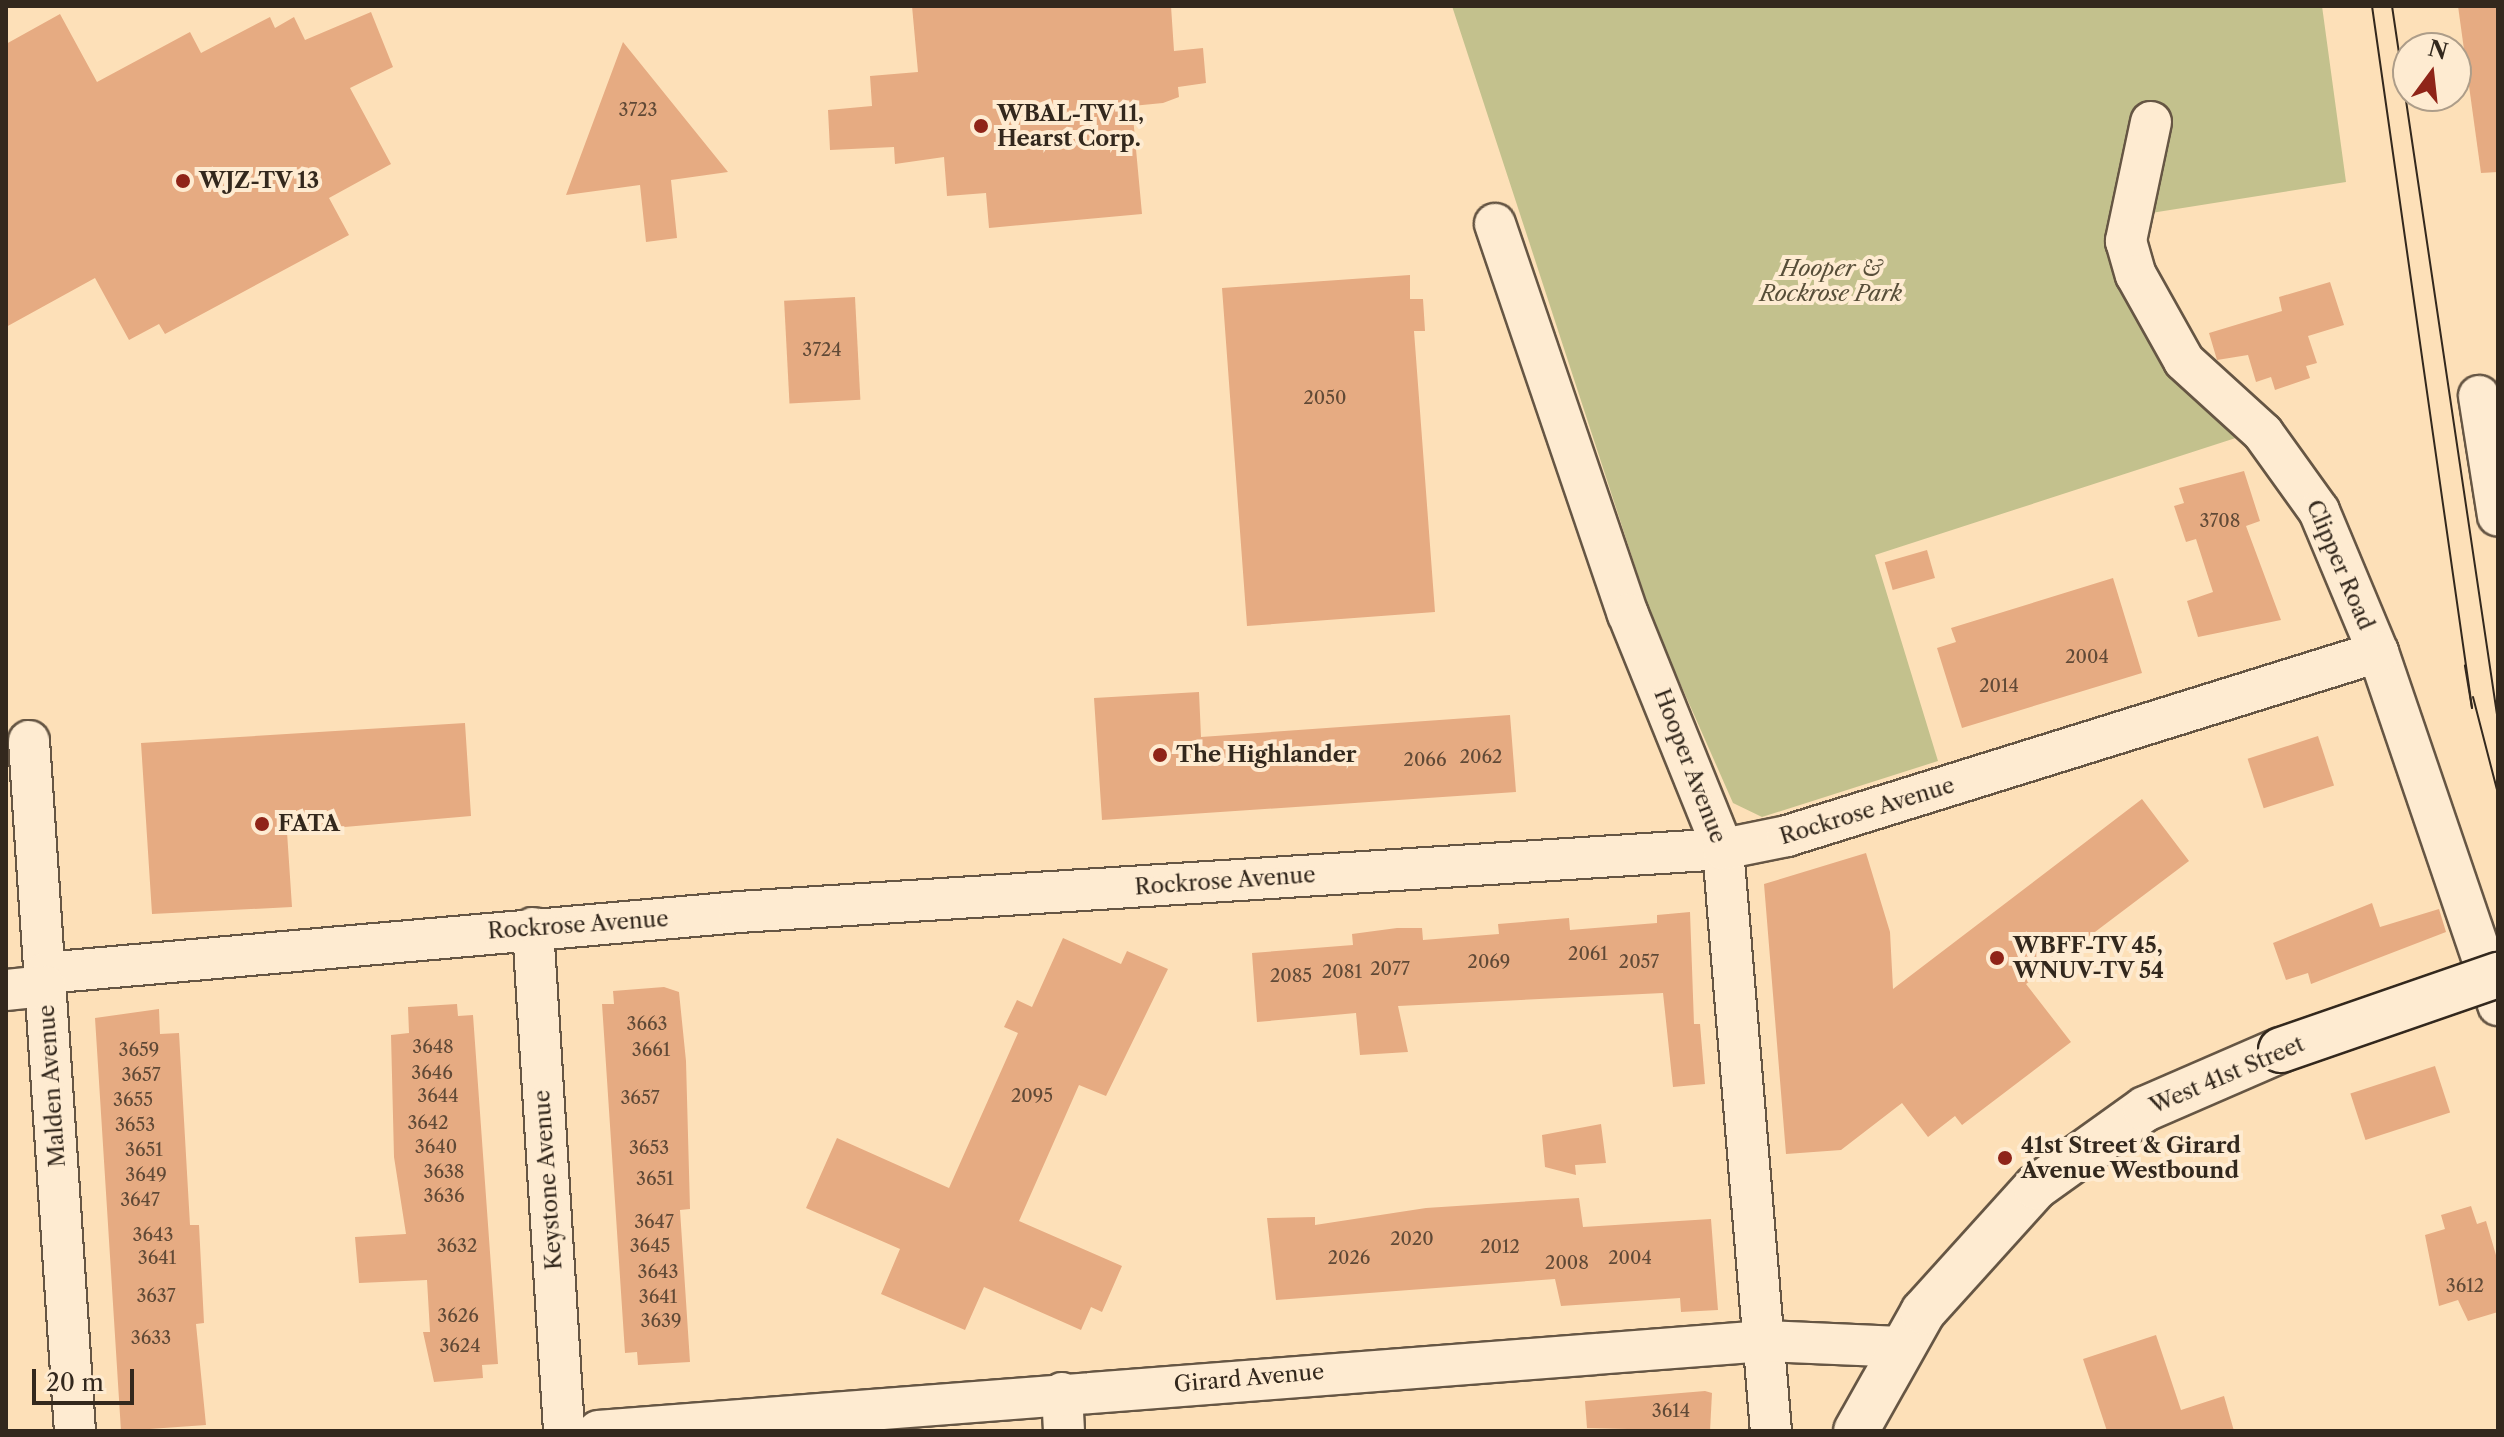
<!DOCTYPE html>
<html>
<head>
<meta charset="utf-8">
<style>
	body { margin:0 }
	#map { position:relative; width:2504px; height:1437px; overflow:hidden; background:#fde0b8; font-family:"Libre Caslon Text",serif }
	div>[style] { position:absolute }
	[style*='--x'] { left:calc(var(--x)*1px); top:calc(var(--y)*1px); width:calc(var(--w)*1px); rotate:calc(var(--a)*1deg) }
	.green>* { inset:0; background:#c3c18d }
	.building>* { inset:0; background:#e6ab82; transform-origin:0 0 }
	.roads { filter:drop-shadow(2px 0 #665644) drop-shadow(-2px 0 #665644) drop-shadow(0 2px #665644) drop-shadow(0 -2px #665644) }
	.street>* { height:40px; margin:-20px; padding:0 20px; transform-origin:20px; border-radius:20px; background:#feebd1 }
	.secondary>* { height:44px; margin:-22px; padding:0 22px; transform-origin:22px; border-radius:22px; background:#feebd1 }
	.tram>* { height:2px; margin:-1px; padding:0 1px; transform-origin:1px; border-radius:1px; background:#33281d }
	.bridges { filter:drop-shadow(2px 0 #33281d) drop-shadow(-2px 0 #33281d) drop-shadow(0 2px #33281d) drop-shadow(0 -2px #33281d) }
	.secondary-bridge>* { height:44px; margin:-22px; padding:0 22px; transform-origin:22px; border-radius:22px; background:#feebd1 }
	.dots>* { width:22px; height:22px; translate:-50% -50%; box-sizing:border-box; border:4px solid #feebd1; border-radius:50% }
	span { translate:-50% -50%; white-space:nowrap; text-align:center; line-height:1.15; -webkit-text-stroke:8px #feebd1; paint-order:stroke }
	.number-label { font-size:18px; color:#604936 }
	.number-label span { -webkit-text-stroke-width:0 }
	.poi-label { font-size:22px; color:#33281d; font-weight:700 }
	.left { translate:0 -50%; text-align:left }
	.park-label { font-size:22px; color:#574e39; font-style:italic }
	.street-label { font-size:22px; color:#33281d }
	.frame { position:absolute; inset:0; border:8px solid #33281d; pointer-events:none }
	.north { position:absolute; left:2392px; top:32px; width:80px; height:80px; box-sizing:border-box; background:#feebd1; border:2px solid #ad9d89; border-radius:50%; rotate:15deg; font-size:22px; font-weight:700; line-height:32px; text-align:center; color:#33281d }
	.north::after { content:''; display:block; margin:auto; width:28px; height:36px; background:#8f2418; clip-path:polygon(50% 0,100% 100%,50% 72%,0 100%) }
	.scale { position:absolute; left:32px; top:1369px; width:102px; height:36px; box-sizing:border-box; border:4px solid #33281d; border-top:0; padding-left:10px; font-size:24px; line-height:28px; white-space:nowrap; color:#33281d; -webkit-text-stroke:6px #feebd1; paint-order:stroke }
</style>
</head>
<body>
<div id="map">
	<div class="green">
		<i style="clip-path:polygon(1452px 6px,2322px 6px,2346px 182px,2126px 217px,2248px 434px,1875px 555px,1938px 761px,1762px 817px,1733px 803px,1654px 624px)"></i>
	</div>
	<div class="building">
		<i style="clip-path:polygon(912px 6px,1171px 6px,1174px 51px,1203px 48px,1206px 83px,1178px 87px,1179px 97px,1163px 103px,1132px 106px,1142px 214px,989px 228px,986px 193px,947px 196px,944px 157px,895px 164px,894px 147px,830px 150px,828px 110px,872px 106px,870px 76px,918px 72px)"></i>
		<i style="clip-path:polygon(2458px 6px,2498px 6px,2498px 172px,2481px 173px)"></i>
		<i style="clip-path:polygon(371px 12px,393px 67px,350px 88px,391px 164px,329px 198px,349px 235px,165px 334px,159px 324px,129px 340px,95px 278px,6px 327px,6px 44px,60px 14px,97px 82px,190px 32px,201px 53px,270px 17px,275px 28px,294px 17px,305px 40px)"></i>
		<i style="clip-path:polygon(623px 42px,728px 172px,671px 180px,677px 238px,646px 242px,640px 185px,566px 195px)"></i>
		<i style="clip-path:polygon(1410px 275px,1410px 299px,1423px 299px,1425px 331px,1414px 331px,1435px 612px,1247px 626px,1222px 288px)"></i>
		<i style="clip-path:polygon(2330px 282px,2344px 325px,2308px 336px,2317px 363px,2306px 366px,2310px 378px,2275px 390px,2271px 377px,2256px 382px,2248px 355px,2217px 360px,2209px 333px,2282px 311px,2279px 297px)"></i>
		<i style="left:855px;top:297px;width:103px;height:71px;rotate:87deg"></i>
		<i style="clip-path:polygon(2244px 471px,2260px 521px,2246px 526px,2281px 620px,2198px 637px,2187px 601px,2213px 592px,2196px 539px,2186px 542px,2174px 506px,2184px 503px,2179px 488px)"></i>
		<i style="left:1927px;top:550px;width:29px;height:44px;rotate:74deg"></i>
		<i style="clip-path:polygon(2113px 578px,2142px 673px,1962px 728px,1937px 648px,1956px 642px,1951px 628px)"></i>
		<i style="clip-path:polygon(1199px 692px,1201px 737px,1510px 715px,1516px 792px,1102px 820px,1094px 698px)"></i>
		<i style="clip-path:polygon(465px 723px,471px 816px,287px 832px,292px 907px,152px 914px,141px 743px)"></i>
		<i style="left:2318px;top:736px;width:52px;height:74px;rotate:72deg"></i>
		<i style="clip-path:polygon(2142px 799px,2189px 861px,2026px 984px,2071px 1042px,1962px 1125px,1955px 1116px,1928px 1137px,1902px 1103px,1841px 1150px,1786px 1154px,1764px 884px,1866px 853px,1890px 932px,1893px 989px)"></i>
		<i style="clip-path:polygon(2372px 903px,2380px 927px,2439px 909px,2446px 932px,2311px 984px,2308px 973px,2286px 980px,2273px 943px)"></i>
		<i style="clip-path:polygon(1690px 912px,1694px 1024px,1700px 1024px,1705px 1084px,1673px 1087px,1663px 993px,1398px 1006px,1408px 1052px,1360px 1055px,1356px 1013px,1257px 1022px,1252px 953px,1353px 945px,1352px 934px,1397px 928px,1422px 928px,1423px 940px,1499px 934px,1498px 924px,1569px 918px,1570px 930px,1657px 923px,1657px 915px)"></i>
		<i style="clip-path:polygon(1063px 938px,1121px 964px,1127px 951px,1168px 969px,1106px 1096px,1079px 1085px,1019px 1221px,1122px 1266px,1102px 1312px,1091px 1307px,1081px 1330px,984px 1287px,965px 1330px,881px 1294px,900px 1249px,806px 1208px,837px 1138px,949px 1188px,1018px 1033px,1004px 1027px,1017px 1000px,1032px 1007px)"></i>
		<i style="clip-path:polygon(664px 987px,679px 992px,686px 1061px,690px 1209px,680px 1210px,690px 1362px,638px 1365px,637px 1352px,625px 1353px,602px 1004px,614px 1004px,613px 991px)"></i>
		<i style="clip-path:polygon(457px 1004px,458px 1016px,473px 1015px,498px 1364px,482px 1365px,483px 1378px,434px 1382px,423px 1332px,430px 1332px,427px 1280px,359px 1283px,355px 1237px,406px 1234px,394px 1157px,391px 1035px,409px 1033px,408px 1007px)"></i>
		<i style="clip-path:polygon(159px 1009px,160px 1034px,179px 1033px,190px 1225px,199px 1225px,204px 1323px,196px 1324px,206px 1425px,121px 1431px,95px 1018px)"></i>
		<i style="left:2435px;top:1066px;width:49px;height:89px;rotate:72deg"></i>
		<i style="clip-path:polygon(1601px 1124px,1606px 1163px,1575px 1165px,1576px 1175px,1545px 1167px,1542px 1135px)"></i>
		<i style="clip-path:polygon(1579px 1198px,1583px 1227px,1711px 1219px,1718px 1310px,1681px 1312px,1680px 1298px,1561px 1306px,1555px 1279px,1276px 1300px,1267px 1218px,1315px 1217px,1315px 1225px,1426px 1208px)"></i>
		<i style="clip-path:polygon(2471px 1206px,2477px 1224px,2486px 1221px,2498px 1262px,2498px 1312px,2468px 1321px,2458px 1300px,2439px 1306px,2425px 1235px,2445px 1229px,2441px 1215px)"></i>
		<i style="clip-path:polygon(2156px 1335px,2181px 1410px,2224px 1396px,2234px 1431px,2107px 1431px,2083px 1359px)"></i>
		<i style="clip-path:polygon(1705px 1391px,1712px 1393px,1710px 1431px,1587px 1428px,1585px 1401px)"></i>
	</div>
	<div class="roads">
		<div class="street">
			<i style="--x:2151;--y:122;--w:122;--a:101.9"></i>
			<i style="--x:2126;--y:241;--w:35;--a:74"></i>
			<i style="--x:2136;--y:275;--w:98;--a:60.8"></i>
			<i style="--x:2184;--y:361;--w:107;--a:42.3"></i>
			<i style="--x:2263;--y:433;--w:96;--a:54.3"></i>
			<i style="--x:2319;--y:511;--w:153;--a:67.3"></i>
			<i style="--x:2378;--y:652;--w:373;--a:71.2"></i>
			<i style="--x:1495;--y:224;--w:412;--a:71.2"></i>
			<i style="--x:1628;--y:614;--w:253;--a:68"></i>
			<i style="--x:1723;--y:849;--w:584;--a:85.29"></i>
			<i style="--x:2479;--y:396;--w:121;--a:81"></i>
			<i style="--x:29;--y:741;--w:692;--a:86.19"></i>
			<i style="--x:533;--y:928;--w:504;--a:86.47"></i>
			<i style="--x:45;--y:973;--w:697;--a:-5.02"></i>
			<i style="--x:739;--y:912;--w:986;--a:-3.66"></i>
			<i style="--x:1723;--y:849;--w:65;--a:-11.5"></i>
			<i style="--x:1787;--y:836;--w:619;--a:-17.29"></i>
			<i style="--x:6;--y:990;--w:39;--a:-6"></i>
			<i style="--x:1062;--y:1393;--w:38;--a:87"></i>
			<i style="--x:598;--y:1431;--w:1170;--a:-4.41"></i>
			<i style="--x:1765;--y:1341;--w:135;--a:2.5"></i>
		</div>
		<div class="secondary">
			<i style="--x:1856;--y:1431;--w:137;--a:-60.6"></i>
			<i style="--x:1923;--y:1312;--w:169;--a:-47.9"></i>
			<i style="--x:2036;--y:1187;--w:134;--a:-35.6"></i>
			<i style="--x:2145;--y:1109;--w:148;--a:-23.5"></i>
		</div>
	</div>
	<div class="tram">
		<i style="--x:2372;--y:6;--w:709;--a:81.89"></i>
		<i style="--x:2472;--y:708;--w:43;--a:-99.5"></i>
		<i style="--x:2392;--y:6;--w:723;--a:81.57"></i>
		<i style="--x:2473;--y:697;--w:100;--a:75.5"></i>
	</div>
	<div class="bridges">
		<div class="secondary-bridge">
			<i style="--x:2281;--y:1050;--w:230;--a:-19.1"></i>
		</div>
	</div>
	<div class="dots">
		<i style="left:981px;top:126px;background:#8f2418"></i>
		<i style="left:183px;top:181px;background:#8f2418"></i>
		<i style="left:1160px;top:755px;background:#8f2418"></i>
		<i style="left:262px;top:824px;background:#8f2418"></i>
		<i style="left:1997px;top:958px;background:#8f2418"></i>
		<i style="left:2005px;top:1158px;background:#8f2418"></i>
	</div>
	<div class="number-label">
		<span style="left:638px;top:110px">3723</span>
		<span style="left:822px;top:350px">3724</span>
		<span style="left:1325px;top:398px">2050</span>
		<span style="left:2220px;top:521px">3708</span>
		<span style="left:2087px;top:657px">2004</span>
		<span style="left:1999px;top:686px">2014</span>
		<span style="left:1481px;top:757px">2062</span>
		<span style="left:1425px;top:760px">2066</span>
		<span style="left:1588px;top:954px">2061</span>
		<span style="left:1489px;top:962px">2069</span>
		<span style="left:1639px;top:962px">2057</span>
		<span style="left:1390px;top:969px">2077</span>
		<span style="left:1342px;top:972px">2081</span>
		<span style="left:1291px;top:976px">2085</span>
		<span style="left:647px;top:1024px">3663</span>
		<span style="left:433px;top:1047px">3648</span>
		<span style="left:139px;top:1050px">3659</span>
		<span style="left:651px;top:1050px">3661</span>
		<span style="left:432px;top:1073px">3646</span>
		<span style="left:141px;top:1075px">3657</span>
		<span style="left:438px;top:1096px">3644</span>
		<span style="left:1032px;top:1096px">2095</span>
		<span style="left:640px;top:1098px">3657</span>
		<span style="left:133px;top:1100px">3655</span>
		<span style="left:428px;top:1123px">3642</span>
		<span style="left:135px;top:1125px">3653</span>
		<span style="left:436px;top:1147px">3640</span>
		<span style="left:649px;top:1148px">3653</span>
		<span style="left:144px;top:1150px">3651</span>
		<span style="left:444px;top:1172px">3638</span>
		<span style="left:146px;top:1175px">3649</span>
		<span style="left:655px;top:1179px">3651</span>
		<span style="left:444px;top:1196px">3636</span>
		<span style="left:140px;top:1200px">3647</span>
		<span style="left:654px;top:1222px">3647</span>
		<span style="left:153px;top:1235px">3643</span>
		<span style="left:1412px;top:1239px">2020</span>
		<span style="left:457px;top:1246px">3632</span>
		<span style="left:650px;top:1246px">3645</span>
		<span style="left:1500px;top:1247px">2012</span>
		<span style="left:157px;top:1258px">3641</span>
		<span style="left:1349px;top:1258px">2026</span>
		<span style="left:1630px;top:1258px">2004</span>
		<span style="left:1567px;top:1263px">2008</span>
		<span style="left:658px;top:1272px">3643</span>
		<span style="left:2465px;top:1286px">3612</span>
		<span style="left:156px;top:1296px">3637</span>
		<span style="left:658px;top:1297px">3641</span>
		<span style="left:458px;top:1316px">3626</span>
		<span style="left:661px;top:1321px">3639</span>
		<span style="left:151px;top:1338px">3633</span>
		<span style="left:460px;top:1346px">3624</span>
		<span style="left:1671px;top:1411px">3614</span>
	</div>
	<div class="poi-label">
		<span class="left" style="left:997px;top:126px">WBAL-TV 11,<br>Hearst Corp.</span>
		<span class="left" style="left:199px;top:181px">WJZ-TV 13</span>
		<span class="left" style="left:1176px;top:755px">The Highlander</span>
		<span class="left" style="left:278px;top:824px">FATA</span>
		<span class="left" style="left:2013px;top:958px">WBFF-TV 45,<br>WNUV-TV 54</span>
		<span class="left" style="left:2021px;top:1158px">41st Street &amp; Girard<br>Avenue Westbound</span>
	</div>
	<div class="park-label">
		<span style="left:1831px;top:281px">Hooper &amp;<br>Rockrose Park</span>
	</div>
	<div class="street-label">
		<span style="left:2340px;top:565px;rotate:67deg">Clipper Road</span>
		<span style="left:1690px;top:766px;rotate:69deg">Hooper Avenue</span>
		<span style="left:1867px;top:811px;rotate:-17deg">Rockrose Avenue</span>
		<span style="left:1225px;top:881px;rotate:-4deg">Rockrose Avenue</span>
		<span style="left:578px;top:925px;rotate:-4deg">Rockrose Avenue</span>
		<span style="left:2227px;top:1075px;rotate:-23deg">West 41st Street</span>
		<span style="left:52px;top:1086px;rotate:-94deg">Malden Avenue</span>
		<span style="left:548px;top:1180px;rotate:-94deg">Keystone Avenue</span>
		<span style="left:1249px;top:1378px;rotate:-5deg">Girard Avenue</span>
	</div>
	<div class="frame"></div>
	<div class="north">N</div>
	<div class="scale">20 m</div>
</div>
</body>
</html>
